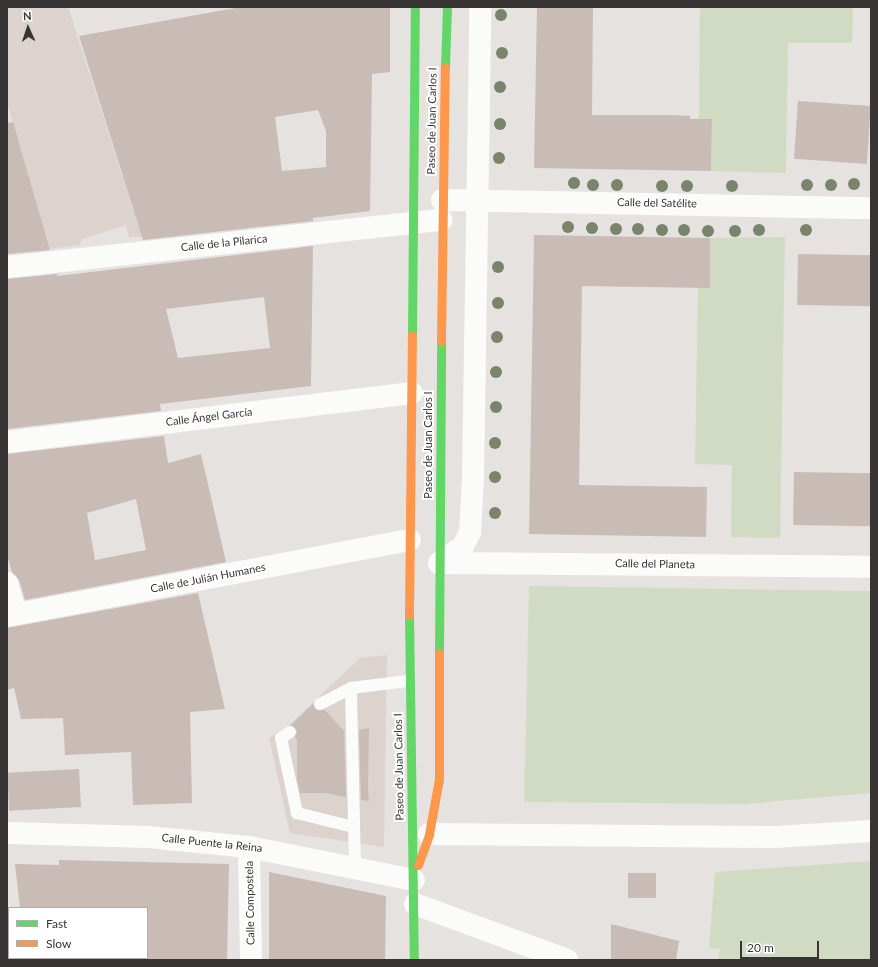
<!DOCTYPE html>
<html>
<head>
<meta charset="utf-8">
<style>
	body { margin:0 }
	#map { position:relative; width:878px; height:967px; overflow:hidden; background:#e6e2e0; font-family:Lato,sans-serif }
	div>[style] { position:absolute }
	[style*='--x'] { left:calc(var(--x)*1px); top:calc(var(--y)*1px); width:calc(var(--w)*1px); rotate:calc(var(--a)*1deg) }
	.built>* { inset:0; background:#dcd2ce }
	.green>* { inset:0; background:#d1dbc4 }
	.building>* { inset:0; background:#c9bcb6; transform-origin:0 0 }
	.lane>* { height:12px; margin:-6px; padding:0 6px; transform-origin:6px; border-radius:6px; background:#fbfbfa }
	.street>* { height:22px; margin:-11px; padding:0 11px; transform-origin:11px; border-radius:11px; background:#fbfbfa }
	.fast>* { height:9px; margin:-4.5px; padding:0 4.5px; transform-origin:4.5px; border-radius:4.5px; background:#63d668 }
	.slow>* { height:9px; margin:-4.5px; padding:0 4.5px; transform-origin:4.5px; border-radius:4.5px; background:#ff974d }
	.trees>* { width:12px; height:12px; margin:-6px; border-radius:50%; background:#7a836c }
	span { translate:-50% -50%; white-space:nowrap; text-align:center; line-height:1.15; -webkit-text-stroke:4px #fff; paint-order:stroke }
	.street-label { font-size:11px; color:#373433 }
	.frame { position:absolute; inset:0; border:8px solid #373433; pointer-events:none }
	.legend { position:absolute; left:8px; top:907px; width:140px; height:52px; box-sizing:border-box; background:#fff; border:1px solid #afaead; margin:0; padding:5px 7px; list-style:none; font-size:12px; color:#373433 }
	.legend li { display:flex; align-items:center; gap:8px; height:20px }
	.legend b { width:20px; border:1px solid #afaead }
	.north { position:absolute; left:8px; top:8px; width:40px; height:40px; -webkit-text-stroke:3px #fff; paint-order:stroke; rotate:357deg; font-size:11px; font-weight:700; line-height:16px; text-align:center; color:#373433 }
	.north::after { content:''; display:block; margin:auto; width:14px; height:18px; background:#373433; clip-path:polygon(50% 0,100% 100%,50% 72%,0 100%) }
	.scale { position:absolute; left:740px; top:941px; width:79px; height:18px; box-sizing:border-box; border:2px solid #373433; border-top:0; padding-left:5px; font-size:12px; line-height:14px; white-space:nowrap; color:#373433; -webkit-text-stroke:3px #fff; paint-order:stroke }
</style>
</head>
<body>
<div id="map">
	<div class="built">
		<i style="clip-path:polygon(7px 7px,68px 7px,142px 237px,129px 237px,126px 225px,82px 239px,80px 245px,49px 249px,7px 102px)"></i>
		<i style="clip-path:polygon(387px 655px,384px 847px,290px 833px,269px 738px,286px 728px,360px 658px)"></i>
	</div>
	<div class="green">
		<i style="clip-path:polygon(700px 7px,853px 7px,852px 43px,788px 43px,786px 173px,711px 171px,712px 119px,699px 119px)"></i>
		<i style="clip-path:polygon(785px 237px,780px 538px,731px 537px,732px 465px,695px 464px,698px 287px,710px 287px,710px 238px)"></i>
		<i style="clip-path:polygon(529px 586px,871px 591px,871px 793px,746px 804px,524px 802px)"></i>
		<i style="clip-path:polygon(871px 861px,871px 960px,718px 960px,720px 949px,709px 948px,715px 872px)"></i>
	</div>
	<div class="building">
		<i style="clip-path:polygon(evenodd,241px 7px,390px 7px,390px 72px,372px 74px,370px 211px,313px 218px,313px 221px,143px 240px,79px 36px,241px 7px,318px 110px,326px 131px,326px 167px,282px 171px,275px 117px,318px 110px)"></i>
		<i style="clip-path:polygon(537px 7px,593px 7px,592px 115px,670px 115px,690px 116px,690px 119px,712px 119px,711px 171px,534px 168px)"></i>
		<i style="left:798px;top:101px;width:73px;height:58px;rotate:4deg"></i>
		<i style="clip-path:polygon(13px 122px,39px 212px,50px 250px,7px 254px,7px 123px)"></i>
		<i style="clip-path:polygon(534px 235px,710px 238px,710px 288px,582px 286px,579px 485px,707px 487px,706px 537px,529px 534px)"></i>
		<i style="clip-path:polygon(evenodd,313px 246px,311px 386px,160px 404px,161px 411px,7px 429px,7px 279px,57px 274px,57px 276px,313px 246px,264px 297px,270px 348px,178px 358px,166px 309px,264px 297px)"></i>
		<i style="left:798px;top:254px;width:73px;height:51px;rotate:1deg"></i>
		<i style="clip-path:polygon(evenodd,164px 436px,168px 463px,201px 454px,226px 562px,25px 600px,19px 580px,12px 572px,7px 555px,7px 454px,164px 436px,136px 499px,146px 550px,95px 560px,87px 513px,136px 499px)"></i>
		<i style="left:794px;top:472px;width:77px;height:53px;rotate:1deg"></i>
		<i style="clip-path:polygon(198px 593px,225px 709px,190px 712px,192px 803px,133px 805px,131px 752px,65px 755px,63px 718px,21px 719px,14px 688px,7px 690px,7px 628px)"></i>
		<i style="clip-path:polygon(313px 704px,316px 710px,325px 710px,344px 731px,346px 797px,325px 793px,300px 793px,297px 779px,297px 740px,295px 737px,297px 731px,291px 725px)"></i>
		<i style="clip-path:polygon(369px 728px,368px 790px,369px 801px,361px 800px,359px 730px)"></i>
		<i style="left:79px;top:769px;width:38px;height:72px;rotate:87deg"></i>
		<i style="clip-path:polygon(59px 860px,229px 864px,227px 960px,147px 960px,147px 908px,20px 908px,15px 864px,59px 865px)"></i>
		<i style="clip-path:polygon(269px 872px,386px 896px,385px 960px,269px 960px)"></i>
		<i style="left:656px;top:873px;width:25px;height:28px;rotate:90deg"></i>
		<i style="clip-path:polygon(611px 924px,679px 941px,676px 960px,611px 960px)"></i>
	</div>
	<div class="lane">
		<i style="--x:320;--y:704;--w:35;--a:-27"></i>
		<i style="--x:290;--y:732;--w:11;--a:146"></i>
		<i style="--x:281;--y:738;--w:77;--a:78"></i>
		<i style="--x:297;--y:813;--w:58;--a:14"></i>
		<i style="--x:355;--y:867;--w:179;--a:-91.3"></i>
		<i style="--x:351;--y:688;--w:57;--a:-7"></i>
	</div>
	<div class="street">
		<i style="--x:442;--y:200;--w:429;--a:1.1"></i>
		<i style="--x:7;--y:267;--w:437;--a:-6.2"></i>
		<i style="--x:7;--y:442;--w:408;--a:-6.9"></i>
		<i style="--x:439;--y:563;--w:29;--a:-35"></i>
		<i style="--x:463;--y:546;--w:16;--a:-63"></i>
		<i style="--x:470;--y:532;--w:54;--a:-86.8"></i>
		<i style="--x:473;--y:478;--w:471;--a:-89.1"></i>
		<i style="--x:439;--y:563;--w:432;--a:0.5"></i>
		<i style="--x:7;--y:583;--w:32;--a:74"></i>
		<i style="--x:7;--y:616;--w:410;--a:-10.7"></i>
		<i style="--x:7;--y:833;--w:141;--a:1.6"></i>
		<i style="--x:148;--y:837;--w:101;--a:5.7"></i>
		<i style="--x:249;--y:847;--w:168;--a:11.3"></i>
		<i style="--x:429;--y:834;--w:346;--a:0.5"></i>
		<i style="--x:775;--y:837;--w:96;--a:-3.6"></i>
		<i style="--x:249;--y:847;--w:113;--a:89"></i>
		<i style="--x:415;--y:904;--w:162;--a:20.2"></i>
	</div>
	<div class="fast">
		<i style="--x:445;--y:67;--w:60;--a:-88.1"></i>
		<i style="--x:412;--y:335;--w:328;--a:-89.5"></i>
		<i style="--x:409;--y:615;--w:345;--a:89.2"></i>
		<i style="--x:439;--y:653;--w:312;--a:-89.6"></i>
	</div>
	<div class="slow">
		<i style="--x:441;--y:341;--w:274;--a:-89.2"></i>
		<i style="--x:409;--y:615;--w:280;--a:-89.4"></i>
		<i style="--x:418;--y:865;--w:33;--a:-70"></i>
		<i style="--x:429;--y:834;--w:56;--a:-79.7"></i>
		<i style="--x:439;--y:779;--w:126;--a:-90"></i>
	</div>
	<div class="trees">
		<i style="left:501px;top:15px"></i>
		<i style="left:502px;top:53px"></i>
		<i style="left:500px;top:87px"></i>
		<i style="left:500px;top:124px"></i>
		<i style="left:499px;top:158px"></i>
		<i style="left:574px;top:183px"></i>
		<i style="left:854px;top:184px"></i>
		<i style="left:593px;top:185px"></i>
		<i style="left:617px;top:185px"></i>
		<i style="left:807px;top:185px"></i>
		<i style="left:831px;top:185px"></i>
		<i style="left:662px;top:186px"></i>
		<i style="left:687px;top:186px"></i>
		<i style="left:732px;top:186px"></i>
		<i style="left:568px;top:227px"></i>
		<i style="left:592px;top:228px"></i>
		<i style="left:616px;top:229px"></i>
		<i style="left:638px;top:229px"></i>
		<i style="left:662px;top:230px"></i>
		<i style="left:684px;top:230px"></i>
		<i style="left:759px;top:230px"></i>
		<i style="left:806px;top:230px"></i>
		<i style="left:708px;top:231px"></i>
		<i style="left:735px;top:231px"></i>
		<i style="left:498px;top:267px"></i>
		<i style="left:498px;top:303px"></i>
		<i style="left:497px;top:337px"></i>
		<i style="left:496px;top:372px"></i>
		<i style="left:496px;top:407px"></i>
		<i style="left:495px;top:443px"></i>
		<i style="left:495px;top:477px"></i>
		<i style="left:495px;top:513px"></i>
	</div>
	<div class="street-label">
		<span style="left:432px;top:121px;rotate:-89deg">Paseo de Juan Carlos I</span>
		<span style="left:657px;top:203px;rotate:1deg">Calle del Satélite</span>
		<span style="left:224px;top:243px;rotate:-6deg">Calle de la Pilarica</span>
		<span style="left:209px;top:417px;rotate:-7deg">Calle Ángel García</span>
		<span style="left:428px;top:445px;rotate:-90deg">Paseo de Juan Carlos I</span>
		<span style="left:655px;top:564px;rotate:1deg">Calle del Planeta</span>
		<span style="left:208px;top:578px;rotate:-11deg">Calle de Julián Humanes</span>
		<span style="left:399px;top:767px;rotate:-91deg">Paseo de Juan Carlos I</span>
		<span style="left:212px;top:843px;rotate:6deg">Calle Puente la Reina</span>
		<span style="left:250px;top:903px;rotate:-91deg">Calle Compostela</span>
	</div>
	<div class="frame"></div>
	<ul class="legend">
	<li><b style="height:5px;background:#63d668"></b>Fast</li>
	<li><b style="height:5px;background:#ff974d"></b>Slow</li>
	</ul>
	<div class="north">N</div>
	<div class="scale">20 m</div>
</div>
</body>
</html>
